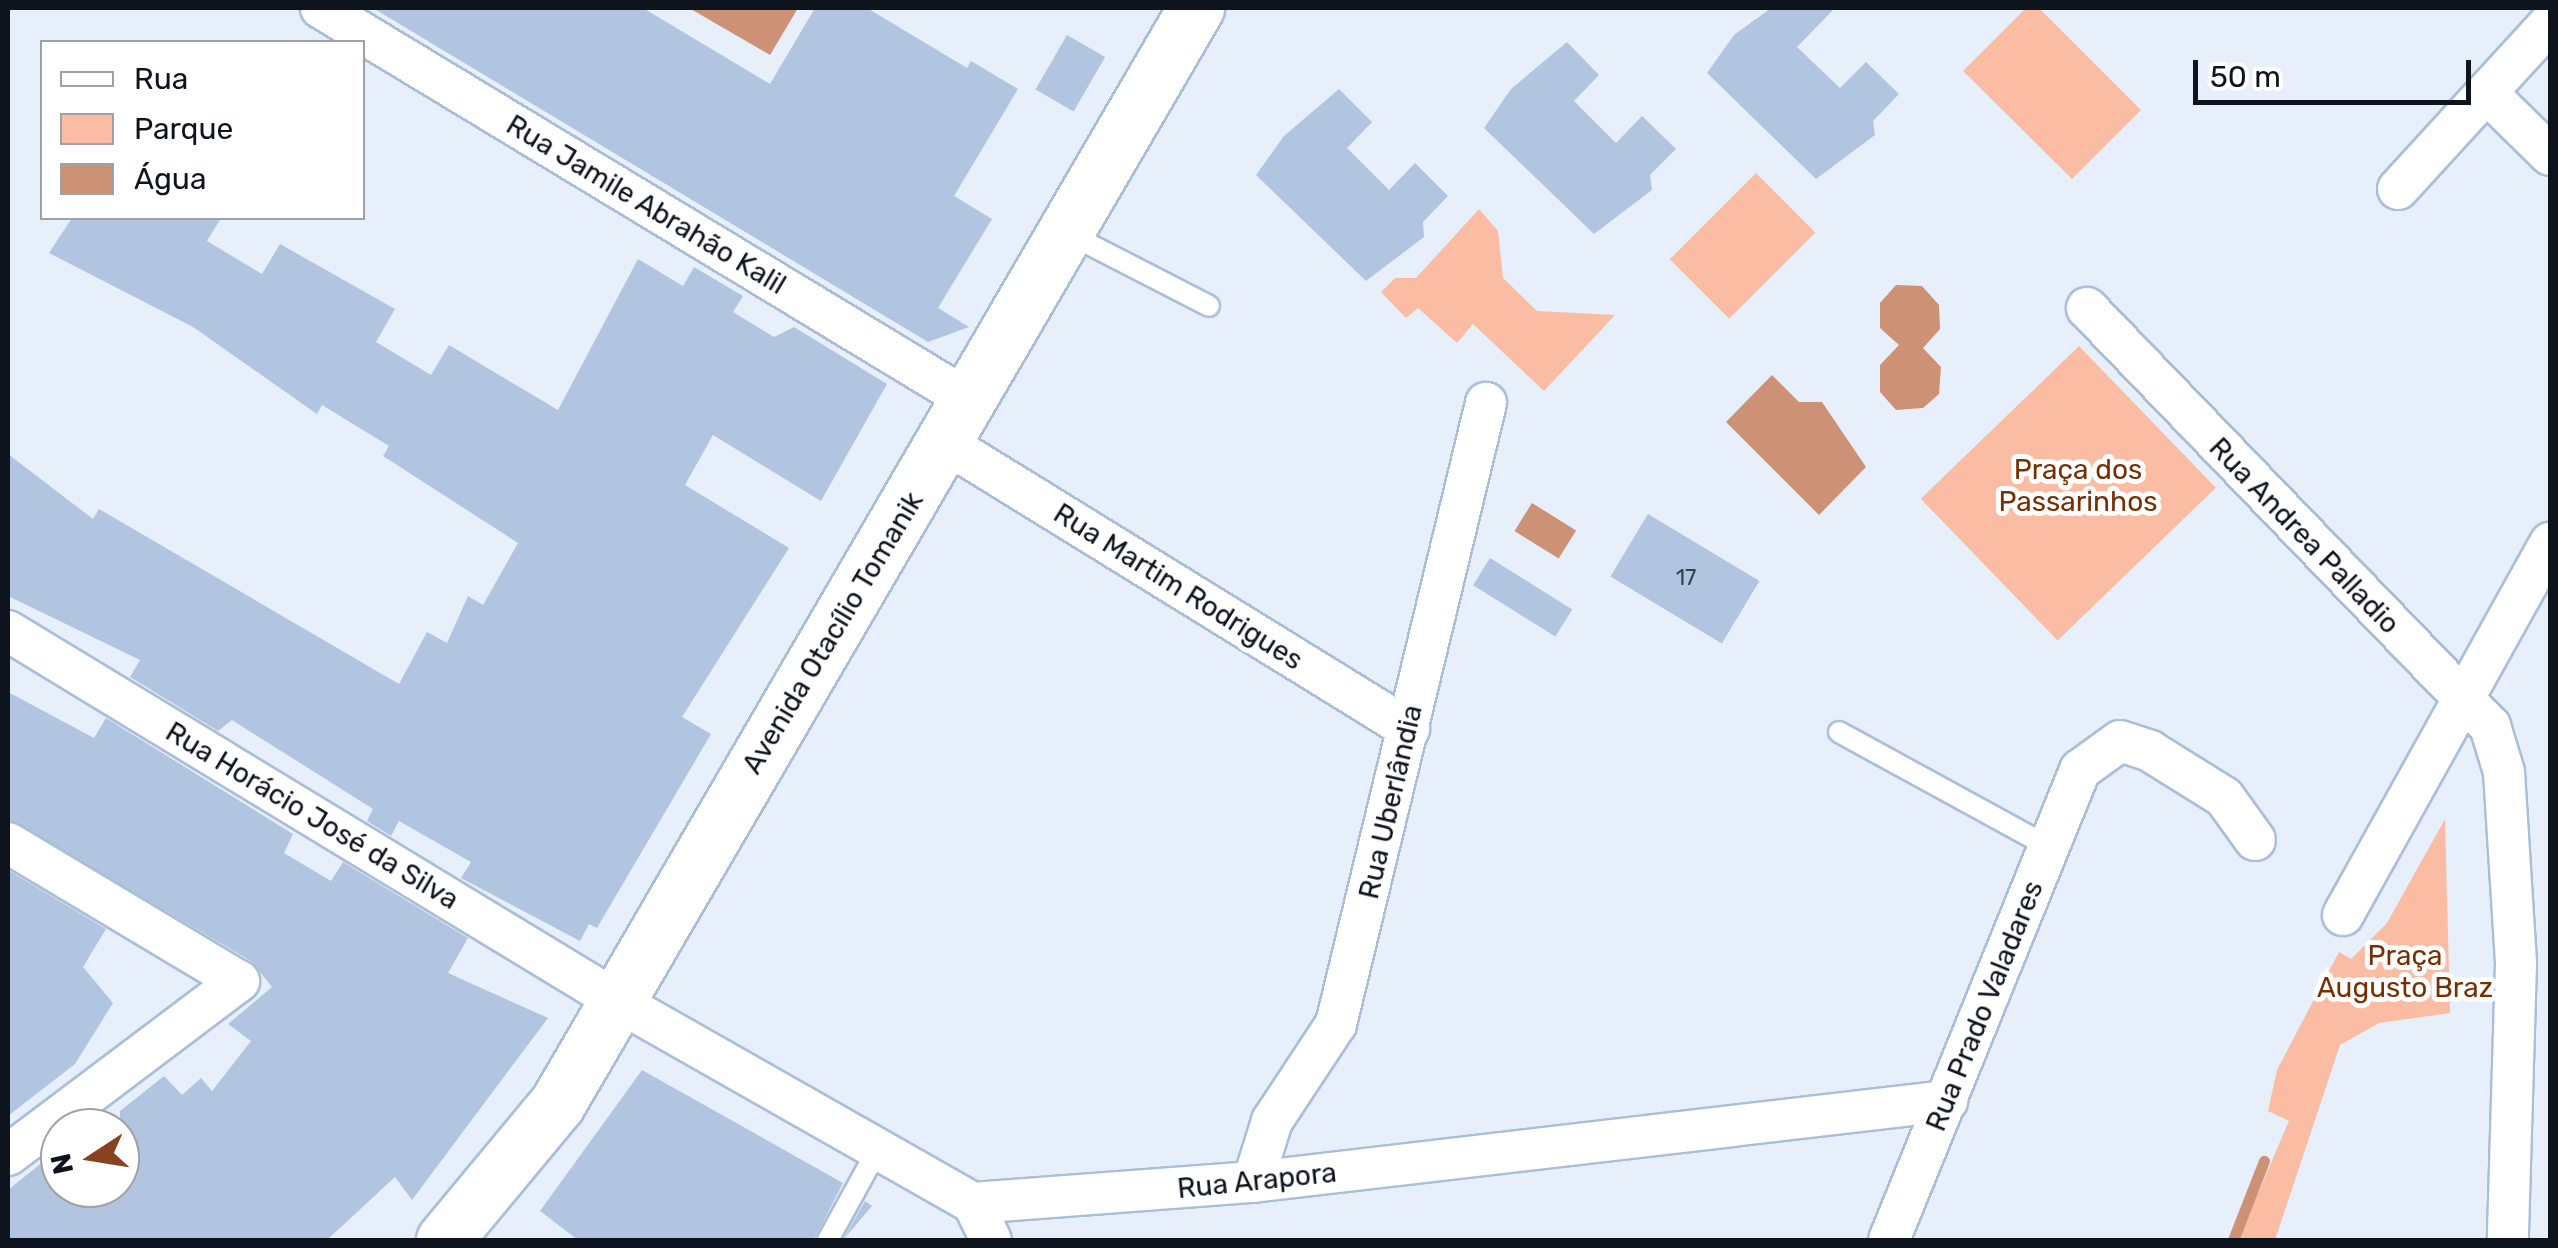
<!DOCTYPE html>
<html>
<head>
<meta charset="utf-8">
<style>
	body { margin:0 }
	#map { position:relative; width:2558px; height:1248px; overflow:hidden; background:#e7effa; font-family:Rubik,sans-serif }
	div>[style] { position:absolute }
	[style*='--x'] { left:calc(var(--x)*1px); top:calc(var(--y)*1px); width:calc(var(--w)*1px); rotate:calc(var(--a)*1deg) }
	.green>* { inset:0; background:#fabda3; transform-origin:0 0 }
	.water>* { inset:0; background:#cd9176; transform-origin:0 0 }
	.stream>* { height:11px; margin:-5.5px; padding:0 5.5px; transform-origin:5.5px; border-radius:5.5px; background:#cd9176 }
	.building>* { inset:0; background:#b1c5e0; transform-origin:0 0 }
	.roads { filter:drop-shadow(2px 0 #aabed8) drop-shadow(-2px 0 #aabed8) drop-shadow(0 2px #aabed8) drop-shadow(0 -2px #aabed8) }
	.lane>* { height:20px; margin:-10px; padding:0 10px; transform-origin:10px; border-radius:10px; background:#fff }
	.street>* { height:40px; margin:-20px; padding:0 20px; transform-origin:20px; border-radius:20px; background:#fff }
	.secondary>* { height:55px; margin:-27.5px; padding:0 27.5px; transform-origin:27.5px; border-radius:27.5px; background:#fff }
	span { translate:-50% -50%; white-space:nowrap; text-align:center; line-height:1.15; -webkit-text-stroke:10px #fff; paint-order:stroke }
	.number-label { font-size:22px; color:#36404e }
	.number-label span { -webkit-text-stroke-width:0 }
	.street-label { font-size:28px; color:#0d141d }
	.park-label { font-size:28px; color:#772e03 }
	.frame { position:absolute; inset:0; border:10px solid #0d141d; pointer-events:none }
	.legend { position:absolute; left:40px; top:40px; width:325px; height:180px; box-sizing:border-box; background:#fff; border:2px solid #9ea1a5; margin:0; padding:12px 18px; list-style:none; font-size:30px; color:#0d141d }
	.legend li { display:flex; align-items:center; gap:20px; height:50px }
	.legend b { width:50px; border:2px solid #9ea1a5 }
	.north { position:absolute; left:40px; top:1108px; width:100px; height:100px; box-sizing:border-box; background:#fff; border:2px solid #9ea1a5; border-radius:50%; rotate:258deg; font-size:28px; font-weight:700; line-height:40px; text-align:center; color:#0d141d }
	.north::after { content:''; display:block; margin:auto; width:35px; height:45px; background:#89421f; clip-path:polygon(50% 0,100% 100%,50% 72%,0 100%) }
	.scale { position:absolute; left:2193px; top:60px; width:278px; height:45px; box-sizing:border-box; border:5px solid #0d141d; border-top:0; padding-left:12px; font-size:30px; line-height:35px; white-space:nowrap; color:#0d141d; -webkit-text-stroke:8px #fff; paint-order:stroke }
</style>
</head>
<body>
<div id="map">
	<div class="green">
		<i style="clip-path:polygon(2026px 8px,2039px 8px,2141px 110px,2072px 179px,1963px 71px)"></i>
		<i style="left:1756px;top:173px;width:84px;height:122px;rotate:45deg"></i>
		<i style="clip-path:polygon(1479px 209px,1498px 231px,1503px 278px,1537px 311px,1615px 315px,1544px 391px,1473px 324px,1457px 343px,1418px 308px,1406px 318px,1381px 292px,1395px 278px,1416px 278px)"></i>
		<i style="left:2079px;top:346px;width:197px;height:220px;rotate:46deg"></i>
		<i style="clip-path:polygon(2445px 819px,2450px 1013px,2379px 1023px,2340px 1045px,2275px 1240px,2238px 1240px,2289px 1121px,2268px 1111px,2277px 1070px,2339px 952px,2351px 959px,2387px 923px)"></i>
	</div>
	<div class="water">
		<i style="clip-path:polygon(689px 8px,798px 8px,770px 55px)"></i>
		<i style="clip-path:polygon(1896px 285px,1922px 286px,1939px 305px,1940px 329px,1923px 348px,1941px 367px,1939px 394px,1923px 408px,1896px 410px,1880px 392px,1880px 365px,1899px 345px,1880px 328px,1880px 303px)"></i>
		<i style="clip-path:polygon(1772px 375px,1799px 402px,1822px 402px,1866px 467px,1819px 515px,1726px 422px)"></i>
		<i style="left:1532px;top:503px;width:52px;height:33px;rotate:32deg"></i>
	</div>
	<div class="stream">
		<i style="--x:2233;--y:1240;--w:85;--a:-68.6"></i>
	</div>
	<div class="building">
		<i style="clip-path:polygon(373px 8px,643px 8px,770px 84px,815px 8px,867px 8px,967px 68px,971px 61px,1018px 89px,954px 196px,992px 219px,938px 308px,969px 327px,928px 342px)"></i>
		<i style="clip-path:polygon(1771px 8px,1835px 8px,1797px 47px,1840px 88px,1866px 62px,1899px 94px,1873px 121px,1875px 135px,1816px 179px,1707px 73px,1734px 35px)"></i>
		<i style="left:1067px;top:35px;width:44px;height:63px;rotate:30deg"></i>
		<i style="clip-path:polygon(1567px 42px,1599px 75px,1574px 101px,1616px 143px,1642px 116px,1676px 149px,1650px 175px,1652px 190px,1594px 234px,1484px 128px,1511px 89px)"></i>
		<i style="clip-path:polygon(1339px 89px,1372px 122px,1347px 148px,1389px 190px,1415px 163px,1448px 196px,1423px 222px,1424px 237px,1366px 281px,1256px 175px,1284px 136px)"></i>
		<i style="clip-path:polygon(72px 218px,221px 218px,207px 241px,262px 274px,280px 244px,395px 309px,376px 342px,431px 375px,449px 345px,558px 410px,638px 259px,683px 286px,694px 267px,743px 296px,733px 312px,774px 337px,794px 327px,887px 384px,821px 501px,713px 435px,685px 485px,789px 548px,682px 717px,711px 734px,597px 928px,589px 924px,580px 941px,461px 878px,471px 862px,399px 821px,391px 836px,367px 821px,373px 809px,232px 720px,218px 731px,130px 677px,140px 660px,8px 596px,8px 454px,93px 519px,99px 509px,399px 684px,427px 632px,447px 643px,468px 596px,483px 605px,518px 543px,383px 456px,389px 446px,322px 405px,317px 414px,193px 327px,49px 253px)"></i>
		<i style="left:1648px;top:514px;width:130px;height:73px;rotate:31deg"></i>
		<i style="left:1490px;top:558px;width:97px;height:32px;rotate:32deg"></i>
		<i style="clip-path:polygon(8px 692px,94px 738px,106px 718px,293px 834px,284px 853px,331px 881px,343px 862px,468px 938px,448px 973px,548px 1018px,412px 1200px,395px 1177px,327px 1240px,8px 1240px,8px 1190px,49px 1157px,60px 1188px,120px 1188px,120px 1111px,164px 1076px,182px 1095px,201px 1078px,212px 1091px,251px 1041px,228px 1024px,272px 987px,251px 961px,8px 819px)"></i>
		<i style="clip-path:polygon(8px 870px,106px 929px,83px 967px,113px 1003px,75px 1064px,8px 1116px)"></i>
		<i style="clip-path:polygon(642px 1070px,843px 1183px,814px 1240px,578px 1240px,540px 1211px)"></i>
		<i style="clip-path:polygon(865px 1201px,872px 1206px,843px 1240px)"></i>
	</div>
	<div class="roads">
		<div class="lane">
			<i style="--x:1071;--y:235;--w:155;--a:27.2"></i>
			<i style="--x:1839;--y:732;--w:239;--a:28.7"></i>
			<i style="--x:828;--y:1240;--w:102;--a:-61.2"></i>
		</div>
		<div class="street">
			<i style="--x:321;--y:8;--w:761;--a:31.18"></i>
			<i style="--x:2488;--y:94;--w:87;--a:44.5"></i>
			<i style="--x:2398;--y:189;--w:225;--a:-47.5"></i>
			<i style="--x:2087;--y:308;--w:581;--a:46.05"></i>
			<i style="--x:2490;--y:726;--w:48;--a:73.1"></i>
			<i style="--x:2504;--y:772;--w:191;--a:86.4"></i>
			<i style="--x:2516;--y:963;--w:277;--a:91.7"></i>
			<i style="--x:947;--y:444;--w:543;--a:31.67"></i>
			<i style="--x:8;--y:631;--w:713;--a:31.28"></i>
			<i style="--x:617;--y:1001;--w:409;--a:29.6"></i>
			<i style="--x:973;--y:1203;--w:281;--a:-4.3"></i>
			<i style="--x:1253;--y:1182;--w:699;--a:-6.66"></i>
			<i style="--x:8;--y:843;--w:269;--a:30.9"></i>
			<i style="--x:239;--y:981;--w:289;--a:143"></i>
			<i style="--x:2343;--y:915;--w:426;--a:-60.9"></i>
			<i style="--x:1253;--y:1182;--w:64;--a:-72.7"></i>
			<i style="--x:1272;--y:1121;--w:116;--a:-56.6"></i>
			<i style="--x:1336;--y:1024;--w:639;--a:-76.42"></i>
			<i style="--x:973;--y:1203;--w:41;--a:64.1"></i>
			<i style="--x:1889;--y:1240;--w:507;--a:-67.88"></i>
			<i style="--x:2080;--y:770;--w:49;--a:-35.9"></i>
			<i style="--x:2120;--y:741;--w:32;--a:18"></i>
			<i style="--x:2150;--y:751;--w:87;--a:31.9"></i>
			<i style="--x:2224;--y:797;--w:53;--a:54.2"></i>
		</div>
		<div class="secondary">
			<i style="--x:444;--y:1240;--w:177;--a:-50.3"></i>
			<i style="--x:557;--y:1104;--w:1269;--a:-59.76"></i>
		</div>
	</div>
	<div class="number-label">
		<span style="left:1686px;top:578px">17</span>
	</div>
	<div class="street-label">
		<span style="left:646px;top:205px;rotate:31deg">Rua Jamile Abrahão Kalil</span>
		<span style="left:2304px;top:536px;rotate:46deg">Rua Andrea Palladio</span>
		<span style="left:1178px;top:587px;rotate:32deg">Rua Martim Rodrigues</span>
		<span style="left:833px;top:633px;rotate:-59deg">Avenida Otacílio Tomanik</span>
		<span style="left:1391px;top:802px;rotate:-77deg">Rua Uberlândia</span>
		<span style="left:312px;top:816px;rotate:31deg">Rua Horácio José da Silva</span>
		<span style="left:1985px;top:1006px;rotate:-68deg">Rua Prado Valadares</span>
		<span style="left:1257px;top:1181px;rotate:-6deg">Rua Arapora</span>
	</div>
	<div class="park-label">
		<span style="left:2078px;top:486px">Praça dos<br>Passarinhos</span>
		<span style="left:2405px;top:972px">Praça<br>Augusto Braz</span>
	</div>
	<div class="frame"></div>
	<ul class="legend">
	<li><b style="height:12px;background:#fff"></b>Rua</li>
	<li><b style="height:28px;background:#fabda3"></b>Parque</li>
	<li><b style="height:28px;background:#cd9176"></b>Água</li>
	</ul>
	<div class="north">N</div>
	<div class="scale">50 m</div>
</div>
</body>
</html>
